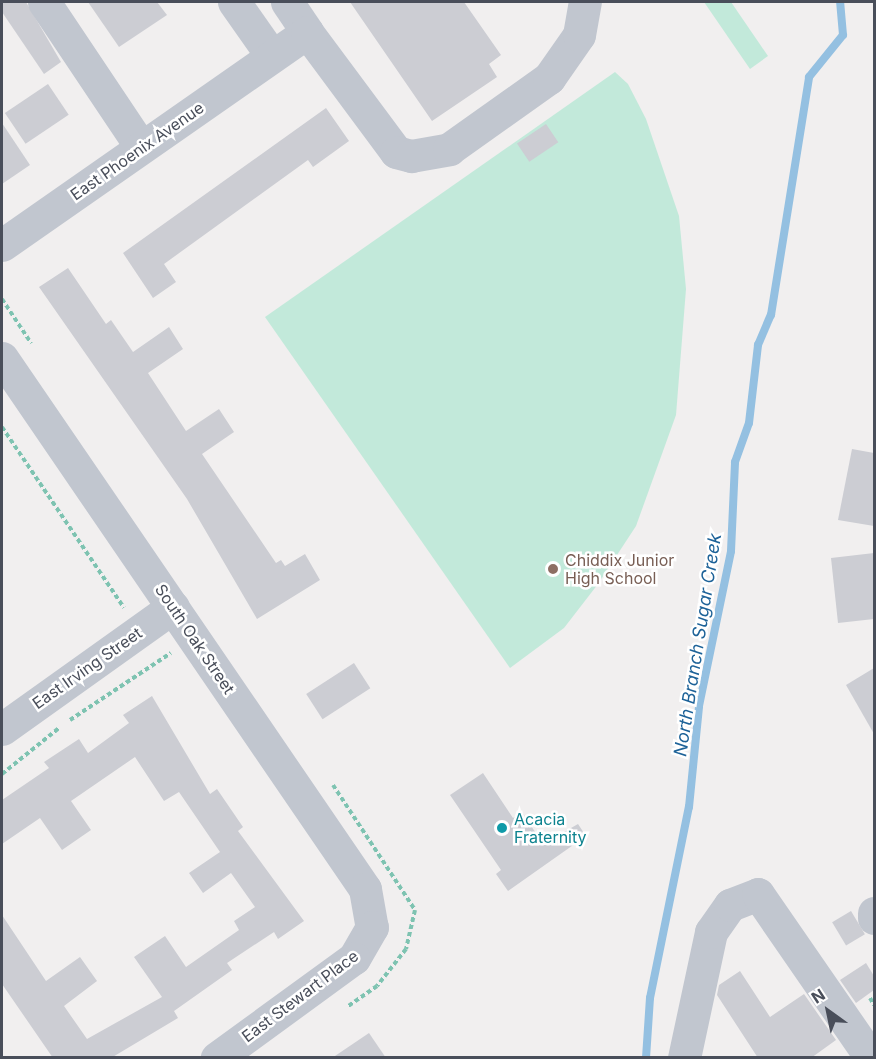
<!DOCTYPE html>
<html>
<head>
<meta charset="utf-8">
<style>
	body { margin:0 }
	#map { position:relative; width:876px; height:1059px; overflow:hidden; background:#f1efef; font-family:Inter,sans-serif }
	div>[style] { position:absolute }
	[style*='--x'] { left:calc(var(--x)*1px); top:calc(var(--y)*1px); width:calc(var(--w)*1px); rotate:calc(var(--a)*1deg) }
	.green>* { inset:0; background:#c2e9da }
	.stream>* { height:8px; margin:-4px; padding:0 4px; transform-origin:4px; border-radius:4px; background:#94c0e1 }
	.building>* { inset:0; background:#cccdd3; transform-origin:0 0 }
	.path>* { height:4px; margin-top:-2px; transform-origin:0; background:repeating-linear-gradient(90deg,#7ec3b1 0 4.5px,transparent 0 7.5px) }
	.minor>* { height:33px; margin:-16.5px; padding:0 16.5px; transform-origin:16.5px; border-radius:16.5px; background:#c1c6cf }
	.dots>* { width:16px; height:16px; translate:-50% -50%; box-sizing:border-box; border:3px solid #fff; border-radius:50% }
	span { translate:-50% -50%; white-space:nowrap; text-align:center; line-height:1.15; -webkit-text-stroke:5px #fff; paint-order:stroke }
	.street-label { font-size:16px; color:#494e5a }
	.education-label { font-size:16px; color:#785e54 }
	.left { translate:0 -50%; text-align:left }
	.culture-label { font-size:16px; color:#0d838f }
	.water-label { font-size:18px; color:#1d6298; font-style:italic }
	.frame { position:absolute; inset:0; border:3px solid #494e5a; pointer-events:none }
	.north { position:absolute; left:798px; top:981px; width:60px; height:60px; -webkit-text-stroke:4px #fff; paint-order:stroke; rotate:327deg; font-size:16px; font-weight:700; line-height:24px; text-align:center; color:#494e5a }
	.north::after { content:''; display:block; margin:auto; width:21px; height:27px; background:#494e5a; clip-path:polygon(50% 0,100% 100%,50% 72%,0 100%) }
</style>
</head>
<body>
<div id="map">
	<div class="green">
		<i style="clip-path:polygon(704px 2px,731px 2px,768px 56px,750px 69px)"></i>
		<i style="clip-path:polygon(615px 72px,628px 84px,646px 119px,679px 216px,686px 289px,676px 415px,636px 526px,598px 584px,564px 628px,510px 668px,265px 317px)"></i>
	</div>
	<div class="stream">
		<i style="--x:646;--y:1058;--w:60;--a:-86.2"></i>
		<i style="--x:650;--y:998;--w:195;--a:-78.5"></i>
		<i style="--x:689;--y:807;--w:101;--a:-84.3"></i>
		<i style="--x:699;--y:706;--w:158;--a:-78.3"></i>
		<i style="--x:731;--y:551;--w:89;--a:-87.4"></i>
		<i style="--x:735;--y:462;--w:41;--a:-70.3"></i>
		<i style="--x:749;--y:423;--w:79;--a:-83.4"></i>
		<i style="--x:758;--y:345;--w:33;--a:-67"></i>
		<i style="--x:771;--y:315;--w:241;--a:-80.9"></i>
		<i style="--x:809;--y:77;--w:54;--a:-51"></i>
		<i style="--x:843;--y:35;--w:33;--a:-95"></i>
	</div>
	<div class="building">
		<i style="clip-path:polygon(2px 2px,26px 2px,61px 62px,44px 74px,2px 12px)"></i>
		<i style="clip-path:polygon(88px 2px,157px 2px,167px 15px,119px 47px)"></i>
		<i style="clip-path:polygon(350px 2px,464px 2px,501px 55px,489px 64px,497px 77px,432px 121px)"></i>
		<i style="left:48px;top:84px;width:37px;height:52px;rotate:56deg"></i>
		<i style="clip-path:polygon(326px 108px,349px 141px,313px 167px,308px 160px,164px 264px,176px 282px,153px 298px,123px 253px)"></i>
		<i style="clip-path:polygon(2px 123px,30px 165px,2px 184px)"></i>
		<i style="left:546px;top:124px;width:22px;height:35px;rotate:56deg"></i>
		<i style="clip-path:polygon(68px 268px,106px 324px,111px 320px,133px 352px,169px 327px,183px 349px,148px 373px,186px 431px,219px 409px,234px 432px,202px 454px,276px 563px,281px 560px,285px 566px,305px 554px,320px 580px,257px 619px,187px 499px,39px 287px)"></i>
		<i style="clip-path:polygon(852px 449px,874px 453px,874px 526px,838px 520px)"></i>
		<i style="clip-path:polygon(874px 553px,874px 619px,838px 623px,831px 558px)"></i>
		<i style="left:354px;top:663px;width:30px;height:57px;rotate:57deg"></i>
		<i style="clip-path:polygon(874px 668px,874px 734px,846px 685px)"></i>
		<i style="clip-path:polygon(152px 696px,210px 794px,217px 789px,243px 827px,238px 831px,304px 921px,278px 939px,274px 932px,227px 963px,232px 970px,174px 1011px,178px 1018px,111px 1058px,53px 1058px,2px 984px,2px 915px,46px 981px,80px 957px,97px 981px,64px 1006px,87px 1039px,162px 997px,134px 957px,165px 936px,186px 967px,239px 930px,234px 921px,255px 907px,231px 873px,203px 893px,189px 873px,220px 852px,179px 792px,164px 801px,135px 757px,71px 801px,91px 830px,62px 850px,40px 818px,2px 844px,2px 800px,49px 768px,44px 762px,79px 739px,88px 753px,129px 723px,123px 715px)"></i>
		<i style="clip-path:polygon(483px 773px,513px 818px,522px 812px,543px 844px,578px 824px,586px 836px,508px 891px,496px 874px,501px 870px,450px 795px)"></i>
		<i style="left:851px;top:911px;width:27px;height:22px;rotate:59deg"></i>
		<i style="clip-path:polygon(866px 963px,874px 976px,874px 990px,856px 1003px,840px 980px)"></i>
		<i style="clip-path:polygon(740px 971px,770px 1017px,804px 994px,836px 1040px,811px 1058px,758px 1058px,717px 995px,719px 985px)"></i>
		<i style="clip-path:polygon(369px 1033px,386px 1058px,332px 1058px)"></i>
	</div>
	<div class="path">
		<i style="--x:2;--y:299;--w:53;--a:56.6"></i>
		<i style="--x:2;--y:427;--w:218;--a:56"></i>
		<i style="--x:70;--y:720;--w:121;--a:-33.6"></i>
		<i style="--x:2;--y:774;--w:73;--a:-38.9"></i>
		<i style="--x:333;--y:785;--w:149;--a:56.7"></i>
		<i style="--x:415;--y:910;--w:40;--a:103"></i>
		<i style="--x:406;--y:949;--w:47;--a:128.1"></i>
		<i style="--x:377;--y:986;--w:37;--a:145"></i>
		<i style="--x:870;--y:998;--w:8;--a:60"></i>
	</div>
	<div class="minor">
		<i style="--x:44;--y:2;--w:174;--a:56.2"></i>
		<i style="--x:234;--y:2;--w:66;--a:54.9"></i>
		<i style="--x:287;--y:2;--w:36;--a:56"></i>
		<i style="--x:2;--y:245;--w:372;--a:-34.9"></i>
		<i style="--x:307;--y:32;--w:149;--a:53.4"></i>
		<i style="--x:396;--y:152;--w:16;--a:15"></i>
		<i style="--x:411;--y:156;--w:39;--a:-10"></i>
		<i style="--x:449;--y:149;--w:123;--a:-35.4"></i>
		<i style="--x:549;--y:78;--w:52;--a:-55.1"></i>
		<i style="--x:579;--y:35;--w:34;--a:-80"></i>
		<i style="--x:2;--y:358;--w:643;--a:55.64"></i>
		<i style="--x:365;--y:889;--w:39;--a:80"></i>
		<i style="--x:372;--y:927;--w:36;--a:120"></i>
		<i style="--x:354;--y:958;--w:170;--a:143.9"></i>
		<i style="--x:2;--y:729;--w:210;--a:-35.5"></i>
		<i style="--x:874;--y:913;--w:5;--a:90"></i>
		<i style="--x:684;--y:1058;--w:129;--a:-77.9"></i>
		<i style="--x:711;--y:932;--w:33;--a:-55"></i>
		<i style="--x:730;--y:905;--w:30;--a:-21"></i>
		<i style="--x:758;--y:894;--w:199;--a:55.4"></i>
	</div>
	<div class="dots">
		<i style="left:553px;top:569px;background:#8d6e63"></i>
		<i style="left:502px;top:828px;background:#0f9aa8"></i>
	</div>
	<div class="street-label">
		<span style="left:137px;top:151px;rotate:-35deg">East Phoenix Avenue</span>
		<span style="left:195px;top:639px;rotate:56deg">South Oak Street</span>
		<span style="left:87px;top:668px;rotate:-35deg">East Irving Street</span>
		<span style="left:300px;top:996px;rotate:-37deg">East Stewart Place</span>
	</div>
	<div class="education-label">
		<span class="left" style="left:565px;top:569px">Chiddix Junior<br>High School</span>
	</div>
	<div class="culture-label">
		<span class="left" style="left:514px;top:828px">Acacia<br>Fraternity</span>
	</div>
	<div class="water-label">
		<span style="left:698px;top:645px;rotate:-81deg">North Branch Sugar Creek</span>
	</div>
	<div class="frame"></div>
	<div class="north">N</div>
</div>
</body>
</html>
